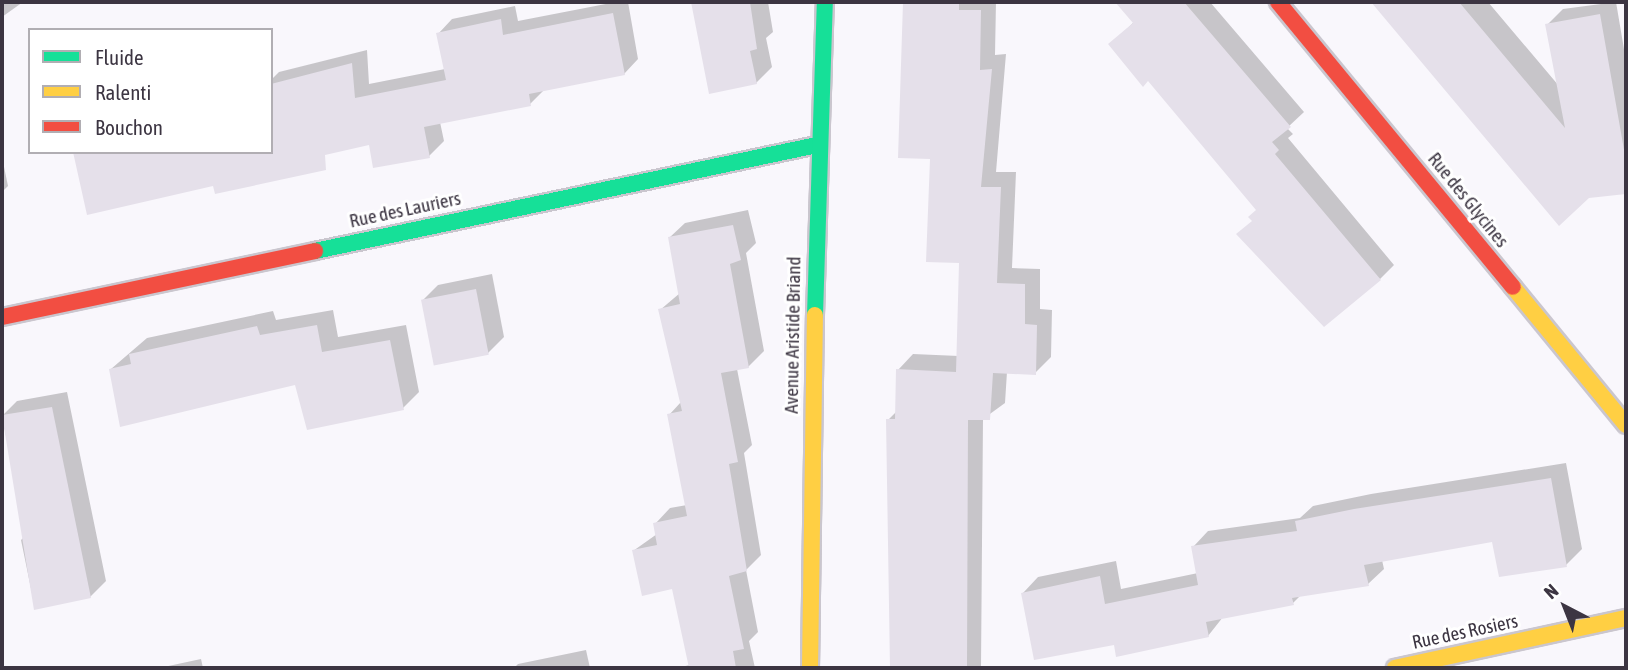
<!DOCTYPE html>
<html>
<head>
<meta charset="utf-8">
<style>
	body { margin:0 }
	#map { position:relative; width:1628px; height:670px; overflow:hidden; background:#f9f7fc; font-family:"Asap Condensed",sans-serif }
	div>[style] { position:absolute }
	[style*='--x'] { left:calc(var(--x)*1px); top:calc(var(--y)*1px); width:calc(var(--w)*1px); rotate:calc(var(--a)*1deg) }
	.shadow>* { inset:0; background:#0003 }
	.building>* { inset:0; background:#e5e0ea; transform-origin:0 0 }
	.roads { filter:drop-shadow(2px 0 #cac6ce) drop-shadow(-2px 0 #cac6ce) drop-shadow(0 2px #cac6ce) drop-shadow(0 -2px #cac6ce) }
	.fast>* { height:16px; margin:-8px; padding:0 8px; transform-origin:8px; border-radius:8px; background:#16e098 }
	.slow>* { height:16px; margin:-8px; padding:0 8px; transform-origin:8px; border-radius:8px; background:#ffcf43 }
	.jam>* { height:16px; margin:-8px; padding:0 8px; transform-origin:8px; border-radius:8px; background:#f24e42 }
	span { translate:-50% -50%; white-space:nowrap; text-align:center; line-height:1.15; -webkit-text-stroke:6px #fff; paint-order:stroke }
	.street-label { font-size:19px; color:#3c3542 }
	.frame { position:absolute; inset:0; border:4px solid #3c3542; pointer-events:none }
	.legend { position:absolute; left:28px; top:28px; width:245px; height:126px; box-sizing:border-box; background:#fff; border:2px solid #b1aeb3; margin:0; padding:9px 12px; list-style:none; font-size:21px; color:#3c3542 }
	.legend li { display:flex; align-items:center; gap:14px; height:35px }
	.legend b { width:35px; border:2px solid #b1aeb3 }
	.north { position:absolute; left:1530px; top:572px; width:70px; height:70px; -webkit-text-stroke:5px #fff; paint-order:stroke; rotate:318deg; font-size:19px; font-weight:700; line-height:28px; text-align:center; color:#3c3542 }
	.north::after { content:''; display:block; margin:auto; width:24px; height:32px; background:#3c3542; clip-path:polygon(50% 0,100% 100%,50% 72%,0 100%) }
</style>
</head>
<body>
<div id="map">
	<div class="shadow">
		<i style="clip-path:polygon(2px 2px,23px 2px,2px 17px)"></i>
		<i style="clip-path:polygon(616px 2px,628px 2px,638px 59px,624px 74px,545px 89px,530px 104px,440px 122px,444px 141px,429px 156px,370px 143px,271px 152px,271px 80px,279px 72px,367px 50px,369px 84px,445px 69px,438px 34px,452px 19px,515px 6px,518px 21px)"></i>
		<i style="clip-path:polygon(692px 2px,768px 2px,773px 32px,766px 38px,772px 67px,756px 83px,710px 92px)"></i>
		<i style="clip-path:polygon(904px 2px,996px 2px,995px 55px,1006px 54px,996px 172px,1016px 172px,1012px 268px,1040px 269px,1040px 309px,1052px 310px,1051px 357px,1035px 373px,1007px 372px,1005px 403px,983px 419px,981px 668px,891px 668px,888px 420px,897px 411px,898px 370px,913px 354px,959px 356px,961px 261px,931px 158px,900px 156px)"></i>
		<i style="clip-path:polygon(1117px 2px,1210px 2px,1304px 112px,1287px 128px,1293px 134px,1288px 138px,1394px 265px,1380px 279px,1253px 220px,1258px 209px,1149px 79px,1111px 44px,1134px 22px)"></i>
		<i style="clip-path:polygon(1383px 2px,1488px 2px,1559px 86px,1547px 25px,1563px 9px,1616px 2px,1626px 61px,1626px 192px,1588px 197px)"></i>
		<i style="clip-path:polygon(2px 157px,8px 186px,2px 192px)"></i>
		<i style="clip-path:polygon(748px 210px,756px 243px,746px 253px,764px 351px,748px 367px,737px 369px,752px 445px,744px 453px,761px 555px,746px 570px,758px 632px,749px 641px,755px 668px,676px 668px,690px 665px,674px 587px,633px 551px,657px 534px,655px 524px,670px 508px,687px 505px,669px 415px,681px 402px,660px 310px,680px 293px,669px 238px,685px 223px)"></i>
		<i style="clip-path:polygon(492px 274px,504px 337px,488px 353px,422px 301px,438px 285px)"></i>
		<i style="clip-path:polygon(333px 310px,338px 337px,406px 325px,419px 392px,403px 408px,297px 383px,111px 369px,147px 338px,273px 311px,276px 320px)"></i>
		<i style="clip-path:polygon(67px 392px,106px 581px,90px 597px,35px 608px,21px 540px,26px 535px,2px 416px,17px 401px)"></i>
		<i style="clip-path:polygon(1566px 463px,1582px 549px,1566px 565px,1493px 540px,1382px 560px,1384px 569px,1368px 584px,1301px 595px,1293px 603px,1223px 617px,1208px 636px,1115px 643px,1023px 593px,1038px 577px,1116px 561px,1121px 589px,1198px 573px,1193px 547px,1208px 531px,1300px 518px,1313px 506px,1371px 494px)"></i>
		<i style="clip-path:polygon(586px 650px,590px 668px,514px 668px,518px 664px)"></i>
		<i style="clip-path:polygon(201px 659px,203px 668px,159px 668px)"></i>
	</div>
	<div class="building">
		<i style="clip-path:polygon(691px 2px,750px 2px,757px 49px,750px 51px,757px 84px,709px 94px)"></i>
		<i style="clip-path:polygon(903px 2px,959px 2px,959px 10px,981px 10px,980px 70px,992px 69px,981px 187px,1001px 187px,997px 283px,1025px 284px,1025px 324px,1037px 325px,1036px 375px,993px 373px,990px 420px,968px 420px,967px 668px,890px 668px,886px 419px,895px 419px,896px 369px,956px 372px,959px 263px,926px 262px,930px 159px,898px 158px)"></i>
		<i style="clip-path:polygon(1115px 2px,1184px 2px,1291px 127px,1272px 142px,1279px 150px,1275px 154px,1381px 280px,1324px 327px,1236px 234px,1252px 221px,1248px 217px,1256px 210px,1148px 81px,1143px 87px,1108px 44px,1133px 23px)"></i>
		<i style="clip-path:polygon(1371px 2px,1459px 2px,1565px 128px,1545px 24px,1600px 14px,1626px 161px,1626px 194px,1589px 198px,1559px 226px)"></i>
		<i style="clip-path:polygon(613px 13px,625px 75px,529px 94px,531px 106px,424px 127px,430px 158px,373px 168px,369px 145px,325px 155px,326px 170px,215px 194px,213px 186px,87px 215px,73px 152px,271px 152px,271px 84px,352px 63px,355px 98px,446px 80px,436px 33px,501px 19px,503px 35px)"></i>
		<i style="clip-path:polygon(733px 225px,741px 260px,730px 264px,749px 368px,721px 373px,738px 462px,729px 464px,747px 571px,729px 576px,744px 649px,733px 651px,736px 668px,689px 668px,672px 589px,642px 596px,632px 550px,657px 545px,653px 523px,687px 516px,667px 414px,682px 411px,658px 309px,680px 304px,668px 237px)"></i>
		<i style="left:476px;top:289px;width:67px;height:56px;rotate:79deg"></i>
		<i style="clip-path:polygon(317px 325px,322px 352px,390px 340px,404px 410px,307px 430px,295px 385px,120px 427px,109px 369px,131px 364px,129px 354px,257px 326px,260px 335px)"></i>
		<i style="clip-path:polygon(52px 407px,91px 598px,34px 610px,2px 415px)"></i>
		<i style="clip-path:polygon(1551px 478px,1567px 567px,1499px 577px,1492px 542px,1364px 565px,1369px 586px,1292px 598px,1294px 605px,1206px 622px,1209px 637px,1116px 657px,1114px 645px,1034px 660px,1021px 593px,1100px 576px,1105px 604px,1198px 585px,1191px 546px,1297px 531px,1295px 521px,1354px 509px)"></i>
	</div>
	<div class="roads">
		<div class="fast">
			<i style="--x:315;--y:251;--w:513;--a:-11.92"></i>
			<i style="--x:815;--y:315;--w:313;--a:-88.2"></i>
		</div>
		<div class="slow">
			<i style="--x:1513;--y:287;--w:178;--a:50.7"></i>
			<i style="--x:810;--y:668;--w:353;--a:-89.2"></i>
			<i style="--x:1395;--y:668;--w:236;--a:-12.2"></i>
		</div>
		<div class="jam">
			<i style="--x:1278;--y:2;--w:369;--a:50.5"></i>
			<i style="--x:2;--y:317;--w:320;--a:-11.9"></i>
		</div>
	</div>
	<div class="street-label">
		<span style="left:1468px;top:200px;rotate:51deg">Rue des Glycines</span>
		<span style="left:405px;top:210px;rotate:-12deg">Rue des Lauriers</span>
		<span style="left:793px;top:335px;rotate:-89deg">Avenue Aristide Briand</span>
		<span style="left:1465px;top:632px;rotate:-12deg">Rue des Rosiers</span>
	</div>
	<div class="frame"></div>
	<ul class="legend">
	<li><b style="height:9px;background:#16e098"></b>Fluide</li>
	<li><b style="height:9px;background:#ffcf43"></b>Ralenti</li>
	<li><b style="height:9px;background:#f24e42"></b>Bouchon</li>
	</ul>
	<div class="north">N</div>
</div>
</body>
</html>
